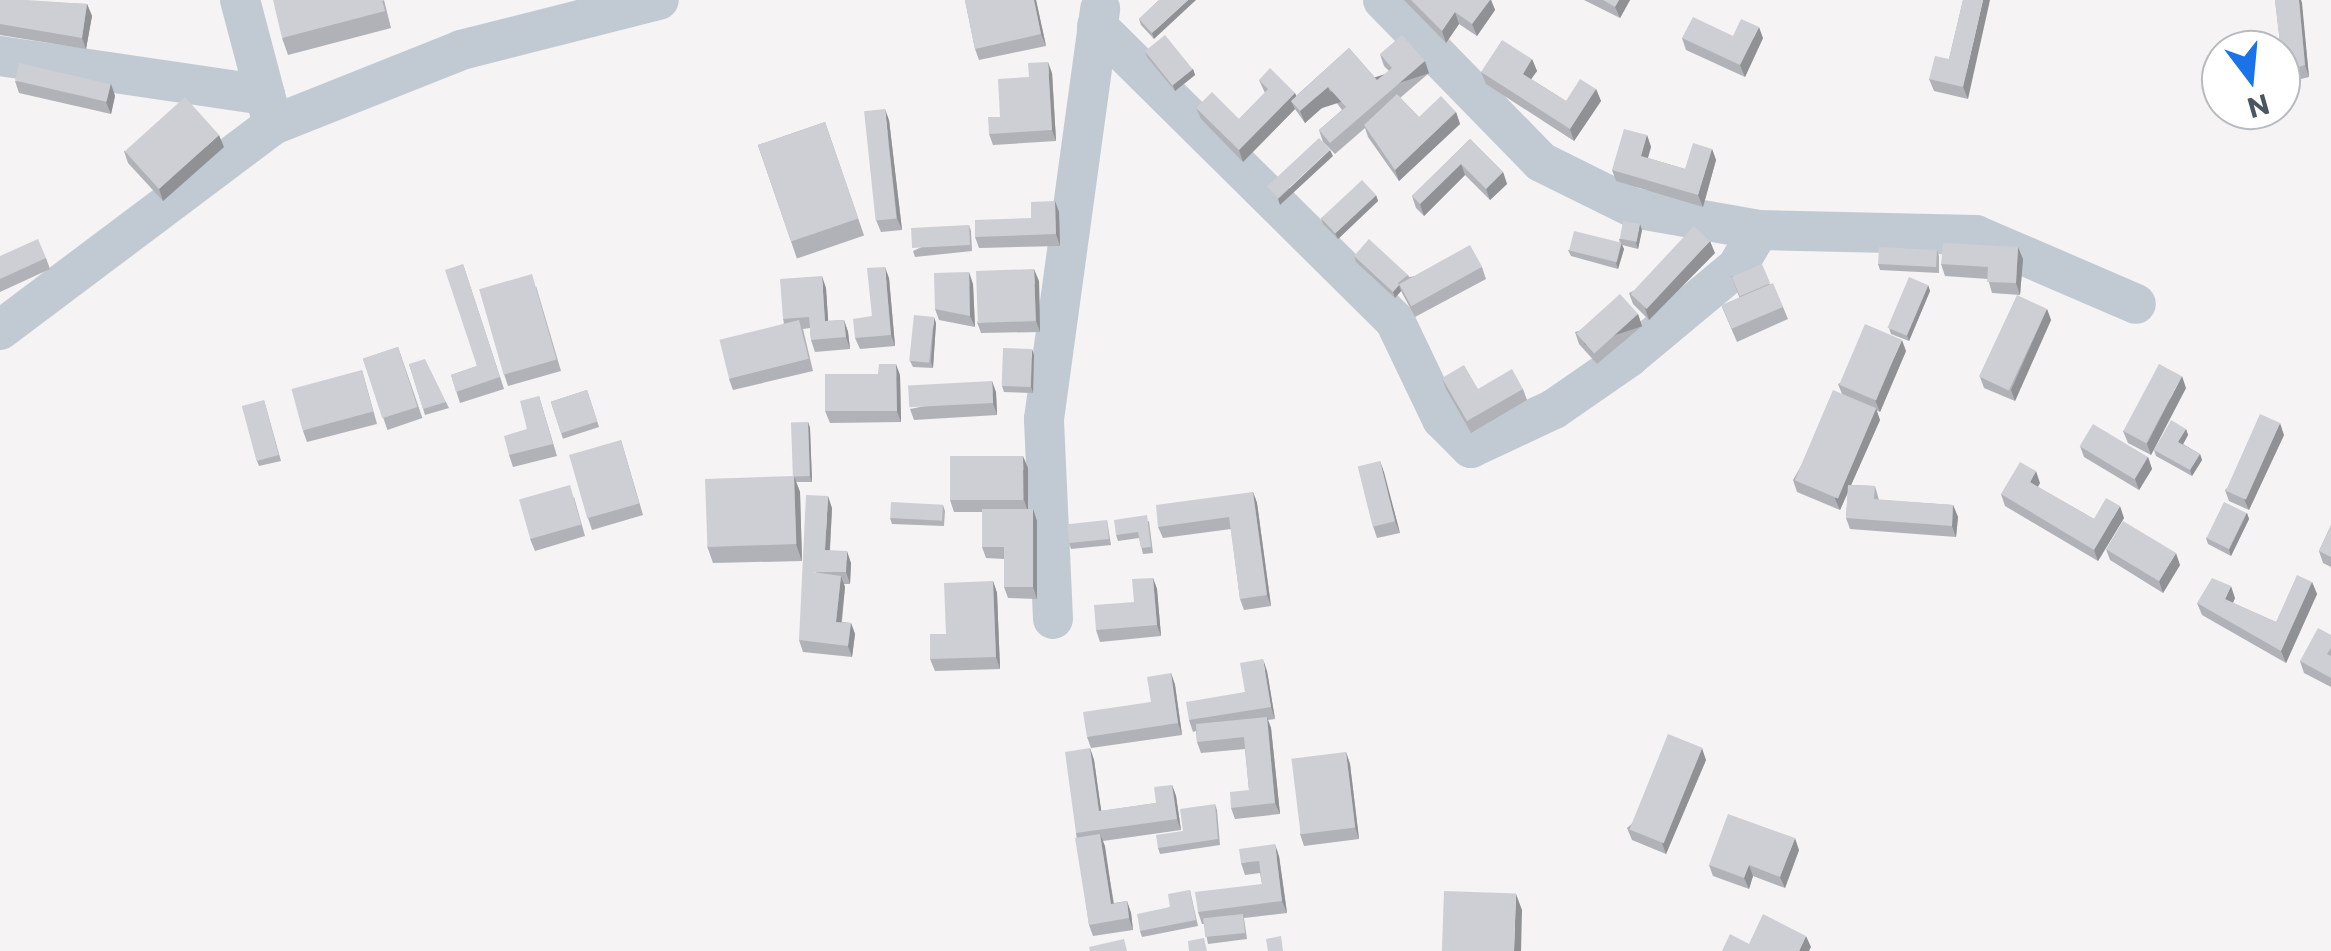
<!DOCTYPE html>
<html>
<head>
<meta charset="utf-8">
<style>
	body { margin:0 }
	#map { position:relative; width:2331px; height:951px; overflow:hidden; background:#f5f3f3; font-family:Commissioner,sans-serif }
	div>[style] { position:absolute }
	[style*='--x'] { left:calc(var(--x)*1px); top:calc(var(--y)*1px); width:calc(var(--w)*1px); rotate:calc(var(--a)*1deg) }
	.minor>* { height:40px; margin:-20px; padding:0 20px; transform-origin:20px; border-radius:20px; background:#c1cad2 }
	.wall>* { inset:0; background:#b0b2b7; transform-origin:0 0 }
	.shaded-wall>* { inset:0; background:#909195; transform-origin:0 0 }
	.building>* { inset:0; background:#cdcfd5; transform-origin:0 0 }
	span { translate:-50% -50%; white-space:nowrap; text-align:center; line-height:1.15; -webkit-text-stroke:8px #fff; paint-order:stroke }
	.north { position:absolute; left:2201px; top:30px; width:100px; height:100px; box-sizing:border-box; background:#fff; border:2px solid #b7bbc0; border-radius:50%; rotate:164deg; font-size:28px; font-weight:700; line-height:40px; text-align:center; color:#4a5661 }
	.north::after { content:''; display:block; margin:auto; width:35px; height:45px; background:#1a73e8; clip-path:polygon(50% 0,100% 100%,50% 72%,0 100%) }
</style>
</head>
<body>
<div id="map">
	<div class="minor">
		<i style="--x:240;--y:0;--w:121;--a:75.2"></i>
		<i style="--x:1383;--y:0;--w:226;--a:45.7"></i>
		<i style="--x:1541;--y:162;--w:104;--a:26.3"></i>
		<i style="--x:1634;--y:208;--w:127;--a:10"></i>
		<i style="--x:1759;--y:230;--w:217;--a:1.3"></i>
		<i style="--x:1976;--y:235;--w:174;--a:23.3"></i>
		<i style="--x:1097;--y:26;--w:419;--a:44.7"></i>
		<i style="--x:1395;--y:321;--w:109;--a:64.4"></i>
		<i style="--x:1442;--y:419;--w:41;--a:45"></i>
		<i style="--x:1471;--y:448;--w:92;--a:-25.2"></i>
		<i style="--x:1554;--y:409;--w:91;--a:-34.7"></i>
		<i style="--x:1629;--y:357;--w:141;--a:-39.8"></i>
		<i style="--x:1737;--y:267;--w:43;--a:-59.3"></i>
		<i style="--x:0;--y:56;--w:268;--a:8.4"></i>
		<i style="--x:0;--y:330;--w:341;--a:-36.9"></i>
		<i style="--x:273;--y:125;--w:202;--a:-21.7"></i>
		<i style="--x:461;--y:50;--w:204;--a:-14.2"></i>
		<i style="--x:1053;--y:619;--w:200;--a:-92.6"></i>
		<i style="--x:1044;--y:419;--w:414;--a:-82.2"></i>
	</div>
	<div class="wall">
		<i style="clip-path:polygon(0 0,87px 4px,92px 16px,86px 49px,0 35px)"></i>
		<i style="clip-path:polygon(384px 0,391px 28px,288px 55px,282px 38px)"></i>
		<i style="clip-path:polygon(965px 0,1036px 0,1046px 46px,979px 60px,975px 49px)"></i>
		<i style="clip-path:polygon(1159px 0,1154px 39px,1141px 25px,1139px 19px)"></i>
		<i style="clip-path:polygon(1404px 0,1491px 0,1495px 10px,1477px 36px,1459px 24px,1446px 43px)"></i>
		<i style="clip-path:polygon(1584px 0,1630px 0,1620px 18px)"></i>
		<i style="clip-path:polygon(1963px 0,1968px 99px,1934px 91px,1929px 79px,1949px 59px)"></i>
		<i style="clip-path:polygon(2275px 0,2301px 0,2309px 77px,2281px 84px,2281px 51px)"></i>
		<i style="clip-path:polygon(1682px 38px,1763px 38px,1745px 77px,1686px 50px)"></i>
		<i style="clip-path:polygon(1349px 48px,1377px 80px,1389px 71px,1384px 66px,1380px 54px,1429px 73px,1400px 98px,1419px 117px,1456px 112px,1460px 124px,1399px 181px,1368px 137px,1365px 128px,1335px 154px,1323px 142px,1319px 130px,1342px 110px,1333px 98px,1305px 123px,1295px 109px,1243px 162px,1201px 119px,1196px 108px,1239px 119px,1265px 93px,1259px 80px,1295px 93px,1296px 96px)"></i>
		<i style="clip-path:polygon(1145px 51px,1193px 69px,1195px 75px,1175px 91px,1147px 57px)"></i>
		<i style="clip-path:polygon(1532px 59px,1537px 71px,1531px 79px,1566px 101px,1596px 89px,1601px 101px,1574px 141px,1486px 84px,1481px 72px)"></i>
		<i style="clip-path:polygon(2221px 67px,2221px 100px,2220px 100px,2216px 89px)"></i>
		<i style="clip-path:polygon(1052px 73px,1056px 141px,993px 145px,989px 134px,1029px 77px)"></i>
		<i style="clip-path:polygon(15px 81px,111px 84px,115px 96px,111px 114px,19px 93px)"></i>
		<i style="clip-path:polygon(889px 120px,902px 230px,881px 232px,876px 220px)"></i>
		<i style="left:825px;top:122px;width:120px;height:71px;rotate:71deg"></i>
		<i style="clip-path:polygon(1647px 135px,1651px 147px,1648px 158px,1685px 169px,1712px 149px,1716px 160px,1703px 207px,1616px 181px,1612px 170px)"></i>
		<i style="clip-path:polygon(1470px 139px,1503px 172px,1507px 184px,1490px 200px,1465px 175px,1424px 216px,1416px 208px,1412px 196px)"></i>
		<i style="clip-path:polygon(224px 147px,163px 201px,128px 163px,124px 151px)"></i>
		<i style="clip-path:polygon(1376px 195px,1378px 201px,1338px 239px,1323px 224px,1321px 218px)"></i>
		<i style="clip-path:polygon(1055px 201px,1059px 212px,1060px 246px,979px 248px,975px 237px,1031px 218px)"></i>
		<i style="clip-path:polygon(969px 225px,971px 231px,972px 251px,915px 257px,913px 251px)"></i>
		<i style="clip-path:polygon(1642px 230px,1638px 249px,1622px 245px,1624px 249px,1618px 269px,1571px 256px,1568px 250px,1620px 243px,1619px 239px)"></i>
		<i style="clip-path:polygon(1937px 250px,1939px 256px,1939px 273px,1880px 270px,1878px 264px)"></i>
		<i style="clip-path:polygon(1715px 253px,1649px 320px,1633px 304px,1629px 293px)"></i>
		<i style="clip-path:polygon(0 256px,46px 258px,50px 269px,0 292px)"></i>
		<i style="clip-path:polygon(1354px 256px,1408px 275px,1409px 277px,1482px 267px,1486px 279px,1415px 317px,1401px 291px,1395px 298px,1356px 262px)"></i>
		<i style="clip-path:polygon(2023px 259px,2020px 295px,1992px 293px,1988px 279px,1945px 276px,1941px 264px)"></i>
		<i style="clip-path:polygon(463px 264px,504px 389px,460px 403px,451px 375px,477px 366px)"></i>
		<i style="clip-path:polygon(1731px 276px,1770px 284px,1783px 307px,1788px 319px,1737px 342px,1722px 307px,1740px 299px)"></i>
		<i style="clip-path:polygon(889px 278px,895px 346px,860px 349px,855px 338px,872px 316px)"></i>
		<i style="clip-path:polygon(1039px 281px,1040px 332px,981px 333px,977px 322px)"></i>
		<i style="clip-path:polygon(973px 284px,975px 327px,939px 320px,935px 309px)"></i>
		<i style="clip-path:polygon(1928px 285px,1930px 291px,1909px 341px,1891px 334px,1889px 328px)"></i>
		<i style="clip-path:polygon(536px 286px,561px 371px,508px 386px,504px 374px)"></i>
		<i style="clip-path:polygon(826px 288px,828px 321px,844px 320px,848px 332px,850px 349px,815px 352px,811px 340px,810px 328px,803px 329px,813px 371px,733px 390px,729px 379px,784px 323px,783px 319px)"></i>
		<i style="clip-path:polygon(2047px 309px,2051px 320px,2015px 401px,1984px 388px,1980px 377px)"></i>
		<i style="clip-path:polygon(1638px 314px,1642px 326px,1597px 364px,1579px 344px,1575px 332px)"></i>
		<i style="clip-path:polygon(936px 323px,933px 368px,913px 367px,910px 361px)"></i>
		<i style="left:398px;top:347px;width:75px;height:37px;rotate:71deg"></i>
		<i style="clip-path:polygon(1906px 351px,1880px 412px,1876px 410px,1880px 420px,1851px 485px,1875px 486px,1879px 500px,1953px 505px,1958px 517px,1956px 537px,1850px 529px,1846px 518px,1848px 492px,1840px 510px,1797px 492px,1793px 480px,1842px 394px,1838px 384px)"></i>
		<i style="clip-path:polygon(1034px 355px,1033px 393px,1004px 392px,1002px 386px)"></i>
		<i style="clip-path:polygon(409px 364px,446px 402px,449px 408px,425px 415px)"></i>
		<i style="clip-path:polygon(362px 370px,377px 424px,307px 442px,303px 431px)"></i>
		<i style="clip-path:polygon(900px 375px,901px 422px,830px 423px,825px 411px)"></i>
		<i style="clip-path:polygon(1442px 378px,1478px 389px,1523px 389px,1527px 400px,1471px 433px,1446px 389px)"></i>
		<i style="clip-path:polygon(2186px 388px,2151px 455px,2128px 443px,2123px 431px)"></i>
		<i style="left:587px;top:390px;width:39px;height:38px;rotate:72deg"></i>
		<i style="clip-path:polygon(996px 392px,997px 415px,914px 420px,910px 409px)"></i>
		<i style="clip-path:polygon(539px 396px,557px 456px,513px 467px,509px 455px,527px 429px)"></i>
		<i style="clip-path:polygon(264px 400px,281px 461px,259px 466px,257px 461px)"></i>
		<i style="clip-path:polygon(808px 422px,810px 428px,812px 482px,796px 482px,800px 492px,802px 561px,713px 563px,707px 546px,793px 476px)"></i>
		<i style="clip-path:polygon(2186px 429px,2188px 435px,2183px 444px,2200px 454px,2202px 460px,2192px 476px,2156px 456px,2154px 450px)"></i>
		<i style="clip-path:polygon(2284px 435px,2249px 510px,2229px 501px,2225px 490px)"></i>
		<i style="clip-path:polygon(621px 440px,643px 515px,592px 530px,588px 518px)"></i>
		<i style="clip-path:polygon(2080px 446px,2148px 457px,2152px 469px,2139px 490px,2084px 457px)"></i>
		<i style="clip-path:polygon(1380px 461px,1400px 533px,1377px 538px,1373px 526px)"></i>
		<i style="clip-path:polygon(1028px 468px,1028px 509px,1033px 509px,1037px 521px,1037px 599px,1008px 598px,1004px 587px,1004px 559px,986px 558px,982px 547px,982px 512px,954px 512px,950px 500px)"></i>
		<i style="clip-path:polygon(2040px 483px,2038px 487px,2094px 519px,2124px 518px,2098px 561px,2005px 506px,2001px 494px)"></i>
		<i style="clip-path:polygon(1253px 492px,1257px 503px,1271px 606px,1244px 610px,1240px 599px,1231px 529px,1163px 538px,1158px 527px)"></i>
		<i style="clip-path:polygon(574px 497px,585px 536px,535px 551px,530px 539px)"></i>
		<i style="clip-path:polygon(943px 505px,945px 511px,944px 526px,892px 524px,890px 518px)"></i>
		<i style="clip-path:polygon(832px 508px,830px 551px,851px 563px,850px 584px,844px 584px,845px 587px,842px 622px,851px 623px,855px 634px,852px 657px,803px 652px,799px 640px)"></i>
		<i style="clip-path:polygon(2247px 513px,2249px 519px,2231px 556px,2208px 544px,2206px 538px)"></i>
		<i style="clip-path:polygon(1107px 520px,1111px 545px,1071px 549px,1069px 543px)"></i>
		<i style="clip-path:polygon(1149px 521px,1153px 553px,1143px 554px,1139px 538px,1118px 541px,1116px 535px)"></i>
		<i style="clip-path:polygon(2331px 525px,2331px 567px,2323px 563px,2319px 551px)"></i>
		<i style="clip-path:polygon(2106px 549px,2180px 565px,2163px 593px,2110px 560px)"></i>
		<i style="clip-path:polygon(1153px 578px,1157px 589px,1161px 636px,1100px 642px,1096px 630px,1134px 602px)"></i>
		<i style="clip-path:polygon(993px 581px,997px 593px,1000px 669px,935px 671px,930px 659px,946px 634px)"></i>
		<i style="clip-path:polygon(2312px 582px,2317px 594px,2286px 663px,2202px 615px,2197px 603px,2235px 598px,2233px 603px,2276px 622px)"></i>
		<i style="clip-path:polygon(2331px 635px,2331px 687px,2304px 673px,2300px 661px)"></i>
		<i style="clip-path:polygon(1267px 671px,1275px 719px,1268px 720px,1271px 728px,1280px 814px,1235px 819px,1231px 808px,1249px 790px,1245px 749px,1201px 753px,1197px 742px,1196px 731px,1193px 732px,1189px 720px,1245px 692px)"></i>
		<i style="clip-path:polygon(1171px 673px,1175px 685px,1182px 735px,1091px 748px,1087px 737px,1151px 702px)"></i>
		<i style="clip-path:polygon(1090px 748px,1094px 760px,1101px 811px,1156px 803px,1172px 785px,1176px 796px,1181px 830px,1103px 841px,1114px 903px,1127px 901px,1131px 913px,1133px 930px,1093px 936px,1089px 925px,1076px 833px)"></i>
		<i style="clip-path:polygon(1346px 752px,1350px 764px,1359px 839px,1304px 846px,1300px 834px)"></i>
		<i style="clip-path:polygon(1706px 760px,1666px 854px,1632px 840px,1627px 828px)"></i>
		<i style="clip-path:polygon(1215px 804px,1217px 810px,1220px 845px,1160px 854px,1158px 848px,1183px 831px)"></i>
		<i style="clip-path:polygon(1799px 850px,1785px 888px,1753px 876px,1749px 889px,1713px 876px,1709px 865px)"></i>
		<i style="clip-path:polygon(1279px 856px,1287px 913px,1244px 918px,1247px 939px,1208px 944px,1204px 924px,1202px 924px,1198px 912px,1262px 884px,1260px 873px,1245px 875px,1241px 863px)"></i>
		<i style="clip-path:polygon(1190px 890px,1198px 926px,1142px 937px,1140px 931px)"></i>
	</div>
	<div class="shaded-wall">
		<i style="clip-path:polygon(1034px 0,1036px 0,1046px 46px,1041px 34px)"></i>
		<i style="clip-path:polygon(1188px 0,1196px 0,1154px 39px,1152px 33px)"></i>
		<i style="clip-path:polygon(1490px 0,1491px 0,1495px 10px,1477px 36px,1472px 24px)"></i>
		<i style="clip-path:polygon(1619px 0,1630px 0,1620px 18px,1615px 7px)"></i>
		<i style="clip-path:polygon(1983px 0,1990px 0,1968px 99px,1963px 87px)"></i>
		<i style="clip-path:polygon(2299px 0,2301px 0,2302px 3px,2309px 77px,2305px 65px)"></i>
		<i style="clip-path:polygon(87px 4px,92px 16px,86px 49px,82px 38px)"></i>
		<i style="clip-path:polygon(1455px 12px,1459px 24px,1446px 43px,1442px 31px)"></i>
		<i style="clip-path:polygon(1759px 27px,1763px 38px,1745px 77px,1740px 65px)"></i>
		<i style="clip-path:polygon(1532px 59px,1537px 71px,1527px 85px,1523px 74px)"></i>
		<i style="left:1425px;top:61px;width:13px;height:125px;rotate:72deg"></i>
		<i style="clip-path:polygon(1048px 62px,1052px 73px,1056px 141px,1052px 130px)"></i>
		<i style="clip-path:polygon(1193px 69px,1195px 75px,1175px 91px,1173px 85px)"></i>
		<i style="clip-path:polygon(111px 84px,115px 96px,111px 114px,106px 102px)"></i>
		<i style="clip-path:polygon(1328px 87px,1333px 98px,1305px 123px,1300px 111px)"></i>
		<i style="clip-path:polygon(1596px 89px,1601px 101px,1574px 141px,1570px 129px)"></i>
		<i style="clip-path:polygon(1295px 93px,1300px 105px,1291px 101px,1295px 109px,1243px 162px,1239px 150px)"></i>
		<i style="clip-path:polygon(885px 109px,889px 120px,902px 230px,897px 218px)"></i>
		<i style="clip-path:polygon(1456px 112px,1460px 124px,1399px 181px,1395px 170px)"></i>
		<i style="clip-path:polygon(219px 135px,224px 147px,163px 201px,159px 189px)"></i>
		<i style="clip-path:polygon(1647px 135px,1651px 147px,1645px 167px,1641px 156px)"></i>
		<i style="clip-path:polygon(1712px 149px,1716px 160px,1703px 207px,1698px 195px)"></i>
		<i style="clip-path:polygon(1330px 150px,1333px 156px,1280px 205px,1278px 199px)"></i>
		<i style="clip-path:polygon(1461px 164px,1465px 175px,1424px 216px,1420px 204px)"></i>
		<i style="clip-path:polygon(1503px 172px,1507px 184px,1490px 200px,1486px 189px)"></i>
		<i style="clip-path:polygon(1376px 195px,1378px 201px,1338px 239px,1335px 233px)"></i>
		<i style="clip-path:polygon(1055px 201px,1059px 212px,1060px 246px,1056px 234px)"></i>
		<i style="clip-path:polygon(1640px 224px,1642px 230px,1638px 249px,1636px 243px)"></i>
		<i style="clip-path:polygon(1710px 241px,1715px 253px,1649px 320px,1645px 308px)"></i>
		<i style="clip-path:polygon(1621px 243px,1624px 249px,1618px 269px,1616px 263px)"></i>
		<i style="clip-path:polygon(2018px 247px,2023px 259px,2020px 295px,2016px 283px)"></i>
		<i style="clip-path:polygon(885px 267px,889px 278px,895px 346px,891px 335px)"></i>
		<i style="clip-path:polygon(1034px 269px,1039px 281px,1040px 332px,1036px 321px)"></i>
		<i style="clip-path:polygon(969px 272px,973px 284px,975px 327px,970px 316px)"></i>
		<i style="clip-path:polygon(822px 276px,826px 288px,829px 333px,825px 321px)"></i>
		<i style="clip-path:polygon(1399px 285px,1401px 291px,1395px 298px,1393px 292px)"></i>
		<i style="clip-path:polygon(1928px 285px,1930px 291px,1909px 341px,1907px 335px)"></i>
		<i style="clip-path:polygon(2047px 309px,2051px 320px,2015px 401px,2011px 390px)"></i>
		<i style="left:1638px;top:314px;width:13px;height:60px;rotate:72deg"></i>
		<i style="clip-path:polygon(934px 317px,936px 323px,933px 368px,931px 362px)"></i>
		<i style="clip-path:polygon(844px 320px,848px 332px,850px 349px,846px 337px)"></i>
		<i style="clip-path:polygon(1902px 340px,1906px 351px,1880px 412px,1875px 400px)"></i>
		<i style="clip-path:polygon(1032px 349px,1034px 355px,1033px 393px,1031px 387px)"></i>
		<i style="clip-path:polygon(896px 364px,900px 375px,901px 422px,897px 411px)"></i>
		<i style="clip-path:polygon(2182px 376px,2186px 388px,2151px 455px,2147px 444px)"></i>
		<i style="clip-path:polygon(992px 381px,996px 392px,997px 415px,993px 403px)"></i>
		<i style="clip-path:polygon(1876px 408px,1880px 420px,1840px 510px,1835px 499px)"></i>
		<i style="clip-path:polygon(808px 422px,810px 428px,812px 482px,810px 476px)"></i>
		<i style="clip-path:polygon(2280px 423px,2284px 435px,2249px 510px,2244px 499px)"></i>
		<i style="clip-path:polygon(2186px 429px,2188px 435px,2181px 448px,2178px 442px)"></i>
		<i style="clip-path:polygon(2200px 454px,2202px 460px,2192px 476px,2190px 470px)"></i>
		<i style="clip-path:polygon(1023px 456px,1028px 468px,1028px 512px,1024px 500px)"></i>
		<i style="clip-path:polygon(2148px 457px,2152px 469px,2139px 490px,2135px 479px)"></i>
		<i style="clip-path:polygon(1380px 461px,1384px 472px,1400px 533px,1395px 521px)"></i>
		<i style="clip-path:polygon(2036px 471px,2040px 483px,2034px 493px,2030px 482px)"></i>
		<i style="clip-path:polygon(794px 476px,800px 492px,802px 561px,796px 544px)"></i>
		<i style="clip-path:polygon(1253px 492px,1257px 503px,1271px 606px,1267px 595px)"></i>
		<i style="clip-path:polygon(828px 496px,832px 508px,829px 562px,825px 550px)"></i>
		<i style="clip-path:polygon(1953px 505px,1958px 517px,1956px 537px,1952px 526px)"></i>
		<i style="clip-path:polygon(2120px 506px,2124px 518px,2098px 561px,2094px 550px)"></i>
		<i style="clip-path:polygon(1033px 509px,1037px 521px,1037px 599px,1033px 587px)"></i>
		<i style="clip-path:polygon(2247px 513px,2249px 519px,2231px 556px,2229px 550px)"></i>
		<i style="clip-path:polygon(847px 551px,851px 563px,850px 584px,846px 572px)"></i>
		<i style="clip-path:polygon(2176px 553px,2180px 565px,2163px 593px,2159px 581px)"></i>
		<i style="clip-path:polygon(841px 576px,845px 587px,840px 633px,836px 622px)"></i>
		<i style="clip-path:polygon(1153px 578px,1157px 589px,1161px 636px,1157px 625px)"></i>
		<i style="clip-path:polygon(993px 581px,997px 593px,1000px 669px,996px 657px)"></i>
		<i style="clip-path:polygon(2312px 582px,2317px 594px,2286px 663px,2281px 651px)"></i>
		<i style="clip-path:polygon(2231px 586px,2235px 598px,2229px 611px,2225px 599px)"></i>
		<i style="clip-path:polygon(851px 623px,855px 634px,852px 657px,848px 646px)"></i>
		<i style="clip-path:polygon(1263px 659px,1267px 671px,1275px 719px,1271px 707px)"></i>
		<i style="clip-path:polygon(1171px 673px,1175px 685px,1182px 735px,1178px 723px)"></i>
		<i style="clip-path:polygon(1267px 717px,1271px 728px,1280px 814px,1275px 803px)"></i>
		<i style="clip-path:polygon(1090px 748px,1094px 760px,1103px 823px,1099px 811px)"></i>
		<i style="clip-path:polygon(1702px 748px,1706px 760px,1666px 854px,1662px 843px)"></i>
		<i style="clip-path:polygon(1346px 752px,1350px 764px,1359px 839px,1355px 827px)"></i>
		<i style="clip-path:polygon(1172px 785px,1176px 796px,1181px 830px,1177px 819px)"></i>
		<i style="clip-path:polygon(1100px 834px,1105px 846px,1115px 915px,1111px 904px)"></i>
		<i style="clip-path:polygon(1795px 838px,1799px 850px,1785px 888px,1780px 877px)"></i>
		<i style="clip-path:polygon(1275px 844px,1279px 856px,1287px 913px,1282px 901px)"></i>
		<i style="clip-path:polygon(1749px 865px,1753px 876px,1749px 889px,1744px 878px)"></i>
		<i style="clip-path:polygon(1516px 894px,1522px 910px,1521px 951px,1514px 951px)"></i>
		<i style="clip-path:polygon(1127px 901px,1131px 913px,1133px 930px,1129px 918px)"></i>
		<i style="clip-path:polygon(1806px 936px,1811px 947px,1809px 951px,1799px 951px)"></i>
	</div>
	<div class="building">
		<i style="clip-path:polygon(0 0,27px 0,87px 4px,82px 38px,0 24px)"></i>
		<i style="clip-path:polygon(273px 0,382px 0,385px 11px,282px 38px)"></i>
		<i style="clip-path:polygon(965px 0,1034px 0,1041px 34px,975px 49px)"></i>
		<i style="clip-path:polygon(1159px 0,1188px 0,1152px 33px,1139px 19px)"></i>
		<i style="clip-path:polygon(1411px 0,1490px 0,1472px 24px,1455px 12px,1442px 31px)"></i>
		<i style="clip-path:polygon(1603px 0,1619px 0,1615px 7px)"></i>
		<i style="clip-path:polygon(1963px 0,1983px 0,1963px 87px,1929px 79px,1935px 56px,1949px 59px)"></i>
		<i style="clip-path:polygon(2275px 0,2299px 0,2305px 65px,2281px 72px,2281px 51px)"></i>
		<i style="clip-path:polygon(1693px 17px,1733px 36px,1741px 19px,1759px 27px,1740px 65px,1682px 38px)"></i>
		<i style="left:1165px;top:35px;width:44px;height:26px;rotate:51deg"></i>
		<i style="clip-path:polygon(1402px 35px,1425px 61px,1330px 143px,1319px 130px,1346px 107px,1328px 87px,1300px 111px,1291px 101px,1349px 48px,1377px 80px,1392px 68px,1380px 54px)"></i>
		<i style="clip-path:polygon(1502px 40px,1532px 59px,1523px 74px,1566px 101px,1580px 79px,1596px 89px,1570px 129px,1481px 72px)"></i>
		<i style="clip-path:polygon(1048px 62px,1052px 130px,989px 134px,988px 117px,1000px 117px,998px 79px,1029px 77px,1028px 63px)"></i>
		<i style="left:19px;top:63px;width:94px;height:18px;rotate:13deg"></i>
		<i style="clip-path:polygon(2221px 67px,2221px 87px,2216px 89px,2211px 70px)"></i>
		<i style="clip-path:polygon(1270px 68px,1295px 93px,1239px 150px,1196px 108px,1212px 92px,1239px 119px,1268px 89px,1259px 80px)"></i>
		<i style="clip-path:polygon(1397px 94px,1419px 117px,1441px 96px,1456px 112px,1395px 170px,1364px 125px)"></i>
		<i style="left:185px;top:97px;width:51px;height:81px;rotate:48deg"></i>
		<i style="left:885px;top:109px;width:110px;height:21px;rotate:84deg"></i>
		<i style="left:825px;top:122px;width:102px;height:71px;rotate:71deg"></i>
		<i style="clip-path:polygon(1624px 129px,1647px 135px,1641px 156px,1685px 169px,1693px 143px,1712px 149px,1698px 195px,1612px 170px)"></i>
		<i style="left:1319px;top:138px;width:16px;height:71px;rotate:47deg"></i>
		<i style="clip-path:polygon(1470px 139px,1503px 172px,1486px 189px,1461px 164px,1420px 204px,1412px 196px)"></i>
		<i style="left:1362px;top:180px;width:21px;height:56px;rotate:47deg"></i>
		<i style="clip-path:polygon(1055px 201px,1056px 234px,975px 237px,975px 220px,1031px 218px,1031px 202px)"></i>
		<i style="left:1623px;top:221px;width:17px;height:18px;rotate:10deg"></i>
		<i style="left:969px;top:225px;width:20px;height:58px;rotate:87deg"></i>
		<i style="left:1694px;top:226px;width:22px;height:93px;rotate:43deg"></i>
		<i style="left:1574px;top:231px;width:49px;height:20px;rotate:14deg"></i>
		<i style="clip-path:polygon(38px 239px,46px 258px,0 279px,0 256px)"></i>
		<i style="clip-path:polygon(1369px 239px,1408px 275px,1398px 283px,1399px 285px,1393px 292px,1354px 256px)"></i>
		<i style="clip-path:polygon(1943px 243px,2018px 247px,2016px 283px,1987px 282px,1988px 267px,1941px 264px)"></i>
		<i style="left:1470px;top:245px;width:25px;height:81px;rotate:61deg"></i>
		<i style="left:1879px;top:247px;width:58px;height:17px;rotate:3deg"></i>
		<i style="clip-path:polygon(463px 264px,500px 377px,456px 392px,451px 375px,477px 366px,445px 270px)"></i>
		<i style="left:1762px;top:264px;width:21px;height:33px;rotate:67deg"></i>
		<i style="clip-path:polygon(885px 267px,891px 335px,855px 338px,853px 319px,872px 316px,867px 268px)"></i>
		<i style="left:1034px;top:269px;width:52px;height:58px;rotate:88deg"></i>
		<i style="clip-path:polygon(969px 272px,970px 316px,935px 309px,934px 273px)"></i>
		<i style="left:532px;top:274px;width:89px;height:55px;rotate:74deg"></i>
		<i style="clip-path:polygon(822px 276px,825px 321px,844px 320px,846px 337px,811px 340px,809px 317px,783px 319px,780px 279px)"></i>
		<i style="left:1909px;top:277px;width:21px;height:55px;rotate:23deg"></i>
		<i style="left:1773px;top:283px;width:26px;height:56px;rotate:67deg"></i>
		<i style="left:1620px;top:294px;width:27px;height:59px;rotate:48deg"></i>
		<i style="left:2017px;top:295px;width:33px;height:90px;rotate:25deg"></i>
		<i style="left:914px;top:315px;width:20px;height:46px;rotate:6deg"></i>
		<i style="left:799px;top:320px;width:40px;height:82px;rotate:76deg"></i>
		<i style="left:1865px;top:324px;width:40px;height:66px;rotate:23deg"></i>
		<i style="left:398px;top:347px;width:63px;height:37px;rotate:72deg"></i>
		<i style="left:1003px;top:348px;width:29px;height:38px;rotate:2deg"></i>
		<i style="clip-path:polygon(425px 359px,446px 402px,423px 409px,409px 364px)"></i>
		<i style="clip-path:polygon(879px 364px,896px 364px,897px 411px,825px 411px,825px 374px,878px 374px)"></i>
		<i style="left:2159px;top:364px;width:26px;height:76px;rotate:28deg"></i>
		<i style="clip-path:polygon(1464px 365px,1478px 389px,1512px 369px,1523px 389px,1467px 421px,1442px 378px)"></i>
		<i style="left:362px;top:370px;width:43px;height:73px;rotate:75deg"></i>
		<i style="left:992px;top:381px;width:22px;height:84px;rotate:87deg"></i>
		<i style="left:587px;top:390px;width:33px;height:38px;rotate:72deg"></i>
		<i style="left:1833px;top:390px;width:47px;height:98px;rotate:23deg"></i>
		<i style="clip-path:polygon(539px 396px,553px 444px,509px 455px,504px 436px,527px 429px,520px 401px)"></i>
		<i style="left:264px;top:400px;width:57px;height:23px;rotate:75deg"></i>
		<i style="left:2260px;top:414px;width:22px;height:84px;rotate:24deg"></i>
		<i style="clip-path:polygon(2171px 420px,2186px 429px,2178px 442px,2200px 454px,2190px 470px,2154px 450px)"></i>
		<i style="left:808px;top:422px;width:54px;height:17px;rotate:88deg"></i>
		<i style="left:2093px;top:424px;width:64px;height:26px;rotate:31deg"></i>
		<i style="left:621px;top:440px;width:66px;height:54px;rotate:74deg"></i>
		<i style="left:950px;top:456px;width:73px;height:44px"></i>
		<i style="left:1380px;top:461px;width:62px;height:23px;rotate:76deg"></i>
		<i style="clip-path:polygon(2020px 462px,2036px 471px,2030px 482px,2094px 519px,2106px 498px,2120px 506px,2094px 550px,2001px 494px)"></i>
		<i style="left:794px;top:476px;width:68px;height:89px;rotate:88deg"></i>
		<i style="left:570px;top:485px;width:41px;height:53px;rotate:74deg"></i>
		<i style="clip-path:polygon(1848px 485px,1875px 486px,1874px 499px,1953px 505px,1952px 526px,1846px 518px)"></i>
		<i style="clip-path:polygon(1253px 492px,1267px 595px,1240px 599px,1229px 517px,1158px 527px,1156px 505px)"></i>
		<i style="clip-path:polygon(806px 495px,828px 496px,825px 550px,847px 551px,846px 572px,813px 572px,841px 576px,836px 622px,851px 623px,848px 646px,799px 640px)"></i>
		<i style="left:891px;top:502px;width:52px;height:16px;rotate:3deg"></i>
		<i style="left:2224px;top:502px;width:25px;height:40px;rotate:26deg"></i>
		<i style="clip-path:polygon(982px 509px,1033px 509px,1033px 587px,1004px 587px,1004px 547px,982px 547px)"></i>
		<i style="clip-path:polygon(1147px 515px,1151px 547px,1141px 548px,1138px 532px,1116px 535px,1114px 520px)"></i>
		<i style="left:1107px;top:520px;width:19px;height:40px;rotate:84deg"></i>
		<i style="left:2123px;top:521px;width:62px;height:33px;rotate:31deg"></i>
		<i style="clip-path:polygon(2331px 525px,2331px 557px,2319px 551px)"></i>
		<i style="clip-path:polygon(2297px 575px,2312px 582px,2281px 651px,2197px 603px,2212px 578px,2231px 586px,2225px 599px,2276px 622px)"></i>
		<i style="clip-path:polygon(1153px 578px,1157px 625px,1096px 630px,1094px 605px,1134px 602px,1132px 579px)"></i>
		<i style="clip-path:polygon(993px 581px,996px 657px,930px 659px,930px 634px,946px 634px,944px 583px)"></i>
		<i style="clip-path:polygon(2318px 628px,2331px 635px,2331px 648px,2327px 654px,2331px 656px,2331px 678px,2300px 661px)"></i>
		<i style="clip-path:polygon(1263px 659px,1271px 707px,1189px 720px,1186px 702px,1245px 692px,1240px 663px)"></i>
		<i style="clip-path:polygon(1171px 673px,1178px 723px,1087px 737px,1083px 712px,1151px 702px,1147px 677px)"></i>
		<i style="clip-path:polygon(1267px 717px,1275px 803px,1231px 808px,1230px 792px,1249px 790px,1244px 737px,1197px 742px,1196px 724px)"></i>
		<i style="left:1668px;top:734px;width:37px;height:103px;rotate:22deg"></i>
		<i style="clip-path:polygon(1090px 748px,1099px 811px,1156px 803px,1154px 787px,1172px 785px,1177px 819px,1076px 833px,1065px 752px)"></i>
		<i style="left:1346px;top:752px;width:76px;height:55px;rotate:83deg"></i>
		<i style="clip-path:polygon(1215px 804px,1218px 839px,1158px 848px,1156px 835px,1183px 831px,1180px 809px)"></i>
		<i style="clip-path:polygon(1728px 814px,1795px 838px,1780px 877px,1749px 865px,1744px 878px,1709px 865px)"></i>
		<i style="clip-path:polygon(1100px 834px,1111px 904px,1127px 901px,1129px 918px,1089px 925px,1075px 838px)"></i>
		<i style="clip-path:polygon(1275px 844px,1282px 901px,1198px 912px,1195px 892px,1262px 884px,1259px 861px,1241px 863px,1239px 849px)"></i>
		<i style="clip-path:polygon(1190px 890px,1196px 920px,1140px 931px,1137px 914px,1170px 907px,1168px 894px)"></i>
		<i style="left:1444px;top:891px;width:72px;height:61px;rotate:2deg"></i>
		<i style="left:1243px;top:914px;width:19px;height:40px;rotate:84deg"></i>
		<i style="clip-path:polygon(1763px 914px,1806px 936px,1799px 951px,1722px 951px,1730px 934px,1749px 944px)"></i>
		<i style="clip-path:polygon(1281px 936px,1283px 951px,1268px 951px,1266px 939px)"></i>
		<i style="clip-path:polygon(1204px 938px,1207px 951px,1189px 951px,1188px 941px)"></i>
		<i style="clip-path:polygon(1124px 939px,1127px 951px,1090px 951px,1089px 947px)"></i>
	</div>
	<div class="north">N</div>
</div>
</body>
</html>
